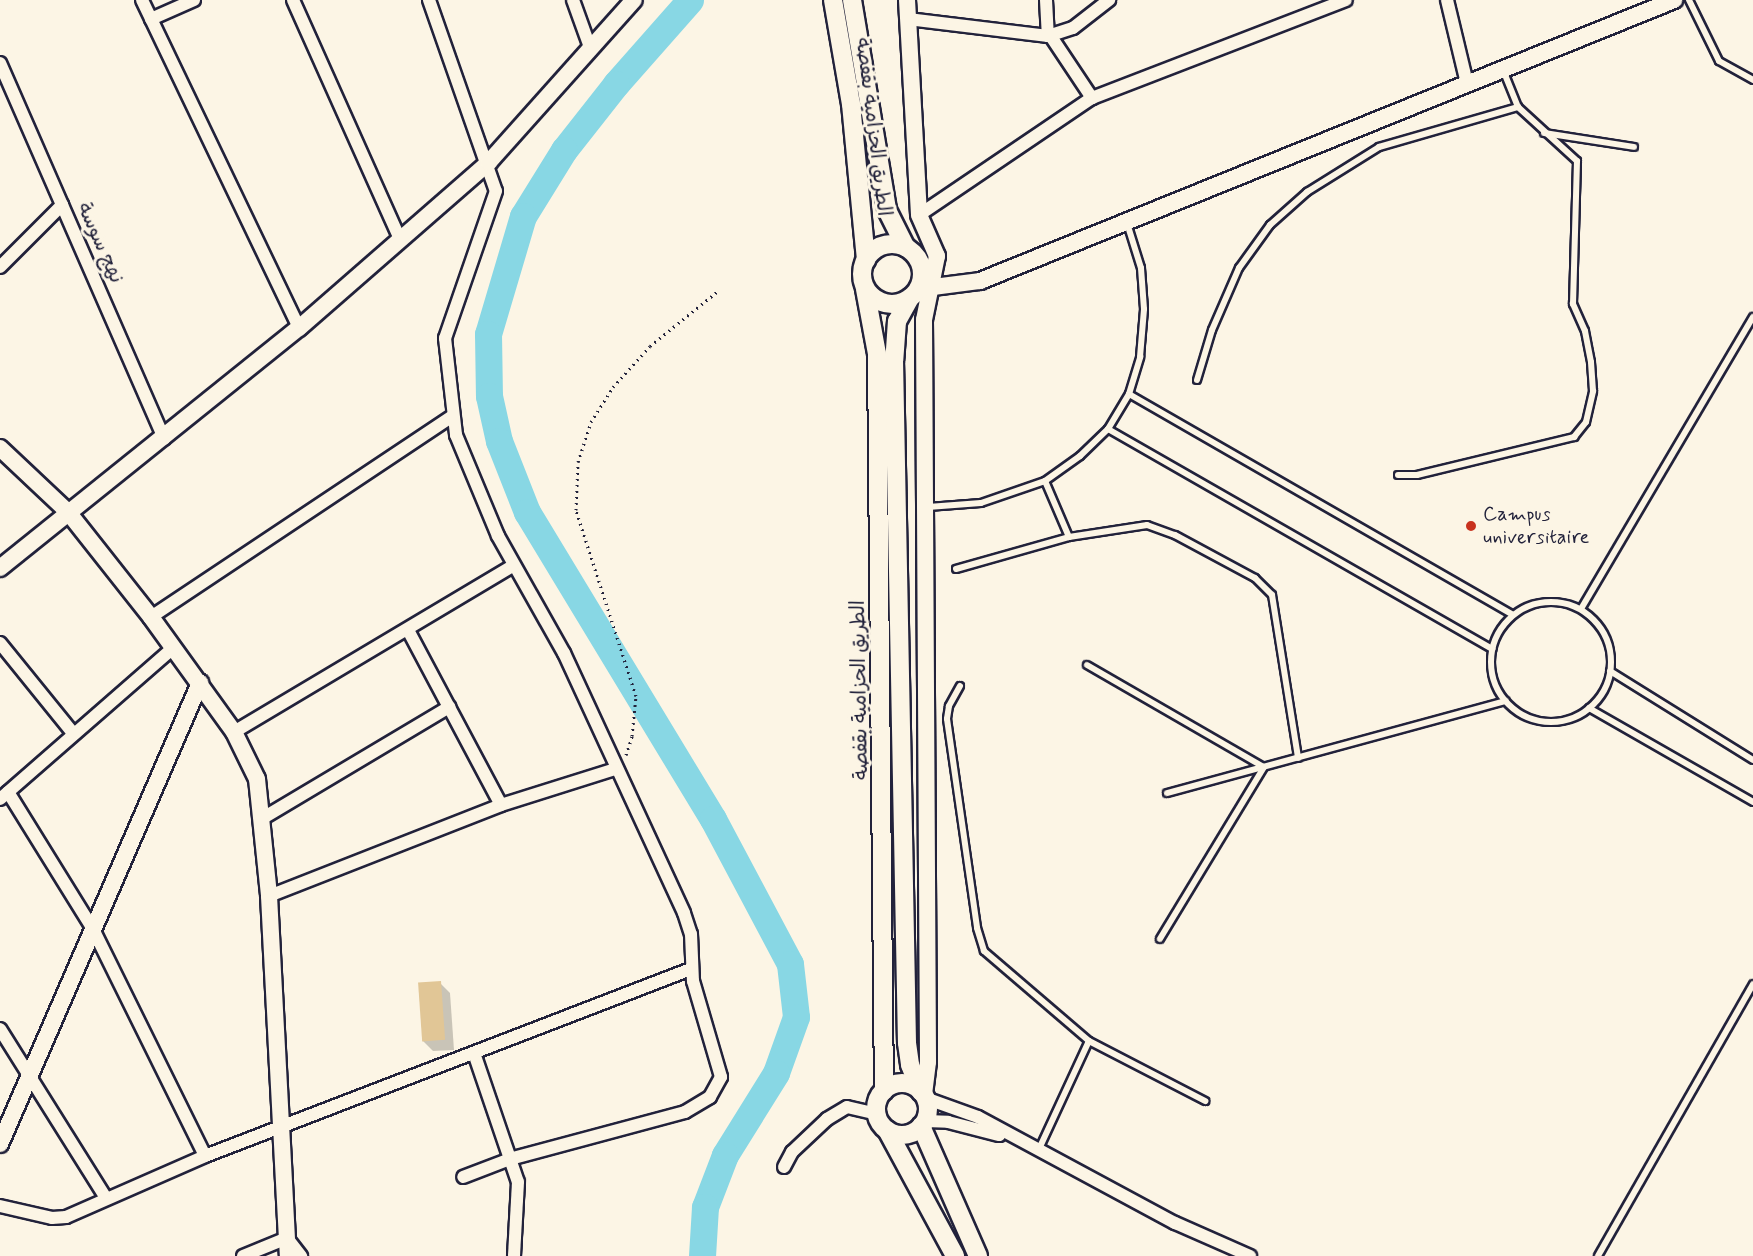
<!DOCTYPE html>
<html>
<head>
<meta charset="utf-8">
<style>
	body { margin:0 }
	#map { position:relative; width:1753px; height:1256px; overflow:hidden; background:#fcf5e5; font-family:Mynerve,"Playpen Sans Arabic",sans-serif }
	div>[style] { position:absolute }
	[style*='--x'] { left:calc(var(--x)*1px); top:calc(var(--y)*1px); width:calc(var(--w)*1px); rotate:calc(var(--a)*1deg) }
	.shadow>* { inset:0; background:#0003 }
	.river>* { height:27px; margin:-13.5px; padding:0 13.5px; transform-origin:13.5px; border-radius:13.5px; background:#88d7e4 }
	.building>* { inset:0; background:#e1c696; transform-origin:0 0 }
	.path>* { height:3px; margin-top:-1.5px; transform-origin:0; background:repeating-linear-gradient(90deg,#22223b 0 1.5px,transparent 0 6px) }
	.roads { filter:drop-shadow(2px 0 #22223b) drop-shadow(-2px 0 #22223b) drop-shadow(0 2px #22223b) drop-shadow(0 -2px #22223b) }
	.lane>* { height:6px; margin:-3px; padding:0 3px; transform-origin:3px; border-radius:3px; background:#fcf5e5 }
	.lane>.ring { margin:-3px; padding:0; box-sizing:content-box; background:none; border:6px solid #fcf5e5; border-radius:50% }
	.street>* { height:12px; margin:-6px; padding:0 6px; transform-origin:6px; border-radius:6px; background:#fcf5e5 }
	.secondary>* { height:16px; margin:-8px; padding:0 8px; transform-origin:8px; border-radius:8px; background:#fcf5e5 }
	.primary>* { height:18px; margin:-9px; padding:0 9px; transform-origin:9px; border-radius:9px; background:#fcf5e5 }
	.primary>.ring { margin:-9px; padding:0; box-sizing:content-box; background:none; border:18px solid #fcf5e5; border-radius:50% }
	.dots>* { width:16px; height:16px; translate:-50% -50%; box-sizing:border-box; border:3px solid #fcf5e5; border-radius:50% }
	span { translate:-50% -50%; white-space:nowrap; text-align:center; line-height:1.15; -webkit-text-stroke:6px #fcf5e5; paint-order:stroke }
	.street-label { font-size:20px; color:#22223b }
	.poi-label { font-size:20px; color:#22223b }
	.left { translate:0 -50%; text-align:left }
</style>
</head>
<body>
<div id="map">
	<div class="shadow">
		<i style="clip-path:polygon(440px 983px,450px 993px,454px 1050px,433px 1051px,423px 1041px)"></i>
	</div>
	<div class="river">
		<i style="--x:690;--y:0;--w:112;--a:131.4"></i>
		<i style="--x:616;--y:84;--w:84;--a:128.2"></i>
		<i style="--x:564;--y:150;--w:78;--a:121.8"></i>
		<i style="--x:523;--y:216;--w:123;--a:106.5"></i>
		<i style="--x:488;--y:334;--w:62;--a:89.1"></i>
		<i style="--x:489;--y:396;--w:46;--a:77.5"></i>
		<i style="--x:499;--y:441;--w:76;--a:68.5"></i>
		<i style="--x:527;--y:512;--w:359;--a:58.8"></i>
		<i style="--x:713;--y:819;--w:164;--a:62"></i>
		<i style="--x:790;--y:964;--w:53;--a:83.5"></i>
		<i style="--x:796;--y:1017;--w:59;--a:109.7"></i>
		<i style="--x:776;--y:1073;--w:97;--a:121.9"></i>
		<i style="--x:725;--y:1155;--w:56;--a:111"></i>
		<i style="--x:705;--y:1207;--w:49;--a:93.5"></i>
	</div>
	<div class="building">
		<i style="left:441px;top:981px;width:59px;height:23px;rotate:86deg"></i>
	</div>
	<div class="path">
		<i style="--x:626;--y:755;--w:20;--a:-72"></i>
		<i style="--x:632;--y:736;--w:40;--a:-84.3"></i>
		<i style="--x:636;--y:696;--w:195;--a:-107.9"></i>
		<i style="--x:576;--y:510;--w:48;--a:-87.6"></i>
		<i style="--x:578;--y:462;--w:42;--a:-72"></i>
		<i style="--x:591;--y:422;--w:41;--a:-57.8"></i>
		<i style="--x:613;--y:387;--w:55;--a:-47.9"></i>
		<i style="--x:650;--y:346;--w:87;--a:-39"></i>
	</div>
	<div class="roads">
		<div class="lane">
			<i style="--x:1689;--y:0;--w:68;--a:63.8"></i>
			<i style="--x:1719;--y:61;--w:39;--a:29"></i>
			<i style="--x:1544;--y:133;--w:91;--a:8.8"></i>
			<i style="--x:1197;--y:380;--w:52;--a:-73.3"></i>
			<i style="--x:1212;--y:330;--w:68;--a:-66.5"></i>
			<i style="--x:1239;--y:268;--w:53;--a:-54.2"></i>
			<i style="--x:1270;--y:225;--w:50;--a:-41.7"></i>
			<i style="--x:1307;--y:192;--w:85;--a:-32"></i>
			<i style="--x:1379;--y:147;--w:145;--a:-16.1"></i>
			<i style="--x:1129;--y:394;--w:443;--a:29.9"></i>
			<i style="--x:1108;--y:429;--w:443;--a:29.8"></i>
			<i style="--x:1398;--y:475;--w:19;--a:0"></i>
			<i style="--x:1417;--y:475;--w:162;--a:-13.6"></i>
			<i style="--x:1574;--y:437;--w:19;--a:-51"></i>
			<i style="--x:1586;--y:422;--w:32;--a:-77"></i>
			<i style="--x:1593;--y:391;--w:29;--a:-94"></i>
			<i style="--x:1591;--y:362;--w:32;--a:-101"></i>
			<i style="--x:1585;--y:331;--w:30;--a:-114"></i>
			<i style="--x:1573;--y:304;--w:143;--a:-88.4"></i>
			<i style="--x:1577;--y:161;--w:80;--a:-137.5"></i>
			<i style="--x:1518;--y:107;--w:40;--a:-112"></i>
			<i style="--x:1045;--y:481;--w:61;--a:66.8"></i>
			<i style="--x:928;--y:507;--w:53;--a:-4.3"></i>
			<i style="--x:981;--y:503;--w:68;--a:-19"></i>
			<i style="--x:1045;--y:481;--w:43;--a:-35.5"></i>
			<i style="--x:1080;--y:456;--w:39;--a:-44"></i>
			<i style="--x:1108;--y:429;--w:41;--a:-59"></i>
			<i style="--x:1129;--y:394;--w:39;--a:-73"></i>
			<i style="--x:1140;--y:357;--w:48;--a:-85.2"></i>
			<i style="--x:1144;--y:309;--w:41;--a:-94.2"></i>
			<i style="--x:1141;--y:268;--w:47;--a:-107.3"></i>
			<i style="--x:956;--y:569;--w:117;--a:-15.8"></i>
			<i style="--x:1069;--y:537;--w:79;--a:-8.7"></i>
			<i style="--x:1147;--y:525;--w:30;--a:20"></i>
			<i style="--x:1175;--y:535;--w:91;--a:28.3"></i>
			<i style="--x:1255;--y:578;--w:24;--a:45"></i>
			<i style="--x:1272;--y:595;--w:165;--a:80.9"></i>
			<i class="ring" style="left:1491px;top:602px;width:114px;height:114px"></i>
			<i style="--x:1581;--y:609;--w:339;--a:-59.5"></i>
			<i style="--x:1087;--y:665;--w:204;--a:30"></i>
			<i style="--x:1264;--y:767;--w:201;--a:121.2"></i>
			<i style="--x:1610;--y:671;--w:168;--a:31.9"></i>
			<i style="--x:960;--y:686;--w:23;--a:119"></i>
			<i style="--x:949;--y:706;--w:13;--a:99"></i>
			<i style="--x:947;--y:719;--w:211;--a:81.8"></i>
			<i style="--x:977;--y:928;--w:24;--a:73"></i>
			<i style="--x:984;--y:951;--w:138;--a:40.6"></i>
			<i style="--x:1089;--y:1041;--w:131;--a:27.3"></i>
			<i style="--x:1589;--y:708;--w:189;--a:29.8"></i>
			<i style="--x:1167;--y:793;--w:351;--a:-15.2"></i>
			<i style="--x:1039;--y:1149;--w:119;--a:-65.2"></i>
			<i style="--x:1598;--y:1256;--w:313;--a:-60.3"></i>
		</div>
		<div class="street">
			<i style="--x:142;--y:0;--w:364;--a:64.4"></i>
			<i style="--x:293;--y:0;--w:262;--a:65.9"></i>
			<i style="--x:429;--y:0;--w:202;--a:70.7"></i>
			<i style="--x:496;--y:191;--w:156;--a:109.1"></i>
			<i style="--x:445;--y:338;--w:98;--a:83.5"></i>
			<i style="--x:456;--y:435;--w:109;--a:67.4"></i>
			<i style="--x:498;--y:536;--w:134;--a:60.6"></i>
			<i style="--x:564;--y:653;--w:286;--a:65.2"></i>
			<i style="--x:684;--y:913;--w:22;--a:72"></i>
			<i style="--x:691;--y:934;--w:47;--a:87.6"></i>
			<i style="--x:693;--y:981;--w:100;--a:73.7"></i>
			<i style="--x:721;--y:1077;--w:23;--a:119"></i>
			<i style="--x:710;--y:1097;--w:29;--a:149"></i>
			<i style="--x:685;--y:1112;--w:181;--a:165"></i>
			<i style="--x:510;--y:1159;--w:50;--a:159"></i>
			<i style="--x:573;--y:0;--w:53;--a:70.2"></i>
			<i style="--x:1046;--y:0;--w:36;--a:87"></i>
			<i style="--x:1447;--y:0;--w:85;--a:76.5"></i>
			<i style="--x:151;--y:19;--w:47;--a:-23.8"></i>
			<i style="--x:908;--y:19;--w:141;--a:6.9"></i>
			<i style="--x:1048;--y:36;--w:26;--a:-18"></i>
			<i style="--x:1073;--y:28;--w:46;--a:-37.9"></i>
			<i style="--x:1050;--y:35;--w:76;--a:56.3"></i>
			<i style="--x:0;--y:63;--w:410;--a:66.4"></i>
			<i style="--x:919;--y:215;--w:209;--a:-34.1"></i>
			<i style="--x:1092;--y:98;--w:272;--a:-21.1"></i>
			<i style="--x:0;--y:267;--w:88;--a:-45"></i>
			<i style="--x:151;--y:617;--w:362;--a:-33.7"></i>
			<i style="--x:408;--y:630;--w:198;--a:62"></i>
			<i style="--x:0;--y:643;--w:116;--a:51"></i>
			<i style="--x:234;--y:732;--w:325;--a:-30.8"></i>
			<i style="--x:8;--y:792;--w:161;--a:58.2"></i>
			<i style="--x:93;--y:929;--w:253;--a:63.7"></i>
			<i style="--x:0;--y:799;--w:231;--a:-41.1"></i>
			<i style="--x:263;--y:818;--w:217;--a:-30.8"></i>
			<i style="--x:269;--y:896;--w:249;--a:-21.4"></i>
			<i style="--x:501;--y:805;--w:120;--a:-17.5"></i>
			<i style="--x:0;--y:1029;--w:199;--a:57.9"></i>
			<i style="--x:474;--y:1053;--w:136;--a:71.2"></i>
			<i style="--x:518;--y:1182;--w:74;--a:93.1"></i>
			<i style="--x:925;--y:1098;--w:56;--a:19.7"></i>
			<i style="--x:978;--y:1117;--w:224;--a:28.3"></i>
			<i style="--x:1175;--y:1223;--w:82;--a:23.7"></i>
			<i style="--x:925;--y:1121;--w:23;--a:2"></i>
			<i style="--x:948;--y:1122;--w:53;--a:14.3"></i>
			<i style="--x:784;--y:1167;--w:17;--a:-62"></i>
			<i style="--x:792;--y:1152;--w:48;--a:-43.3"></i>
			<i style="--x:827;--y:1119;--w:23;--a:-31"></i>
			<i style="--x:847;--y:1107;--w:31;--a:13"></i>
			<i style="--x:0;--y:1206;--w:53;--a:13"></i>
			<i style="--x:52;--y:1218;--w:14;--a:-4"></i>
			<i style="--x:66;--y:1217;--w:152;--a:-23.7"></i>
			<i style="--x:205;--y:1156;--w:521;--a:-21.05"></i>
			<i style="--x:243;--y:1256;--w:48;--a:-22.2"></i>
			<i style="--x:287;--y:1238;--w:23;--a:52"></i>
		</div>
		<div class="secondary">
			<i style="--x:907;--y:0;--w:215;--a:86.8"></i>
			<i style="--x:919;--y:215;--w:45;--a:66.3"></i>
			<i style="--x:937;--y:256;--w:65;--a:101.5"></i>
			<i style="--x:924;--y:320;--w:742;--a:89.69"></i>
			<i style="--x:928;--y:1062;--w:34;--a:97"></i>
			<i style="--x:918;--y:289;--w:63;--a:-7.4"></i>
			<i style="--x:980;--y:281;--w:749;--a:-22.04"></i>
			<i style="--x:0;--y:448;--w:93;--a:43.3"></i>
			<i style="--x:68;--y:512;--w:134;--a:51.7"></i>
			<i style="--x:151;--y:617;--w:142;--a:54.2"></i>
			<i style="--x:234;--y:732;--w:52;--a:63.9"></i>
			<i style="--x:257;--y:779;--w:118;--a:84.1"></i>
			<i style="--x:269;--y:896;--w:361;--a:87"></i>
			<i style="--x:0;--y:568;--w:383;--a:-38.8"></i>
			<i style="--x:299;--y:328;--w:252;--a:-41.1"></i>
			<i style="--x:489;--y:162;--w:217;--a:-48.2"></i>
			<i style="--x:0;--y:1144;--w:503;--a:-66.55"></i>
		</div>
		<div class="primary">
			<i style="--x:833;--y:0;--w:106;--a:80.2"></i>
			<i style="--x:851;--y:104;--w:157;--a:84.5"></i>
			<i style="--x:852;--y:0;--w:213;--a:80.5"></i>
			<i style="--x:887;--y:210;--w:42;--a:63.4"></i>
			<i class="ring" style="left:862px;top:244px;width:42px;height:42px"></i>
			<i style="--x:865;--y:289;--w:66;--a:79.5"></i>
			<i style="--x:877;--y:354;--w:737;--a:89.46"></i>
			<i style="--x:910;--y:298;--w:26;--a:119"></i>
			<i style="--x:897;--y:321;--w:39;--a:94"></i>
			<i style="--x:894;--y:360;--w:683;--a:88.91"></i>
			<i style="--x:907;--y:1043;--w:22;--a:82"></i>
			<i style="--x:910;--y:1065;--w:29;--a:68"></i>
			<i class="ring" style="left:876px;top:1083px;width:34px;height:34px"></i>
			<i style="--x:921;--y:1126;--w:142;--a:66.3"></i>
			<i style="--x:887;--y:1130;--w:143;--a:61.6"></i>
		</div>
	</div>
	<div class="dots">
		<i style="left:1471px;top:526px;background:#c8321e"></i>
	</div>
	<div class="street-label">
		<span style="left:873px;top:127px;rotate:83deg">الطريق الحزامية بقفصة</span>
		<span style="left:100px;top:243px;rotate:66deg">نهج سوسة</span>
		<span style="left:860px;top:690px;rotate:-91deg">الطريق الحزامية بقفصة</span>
	</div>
	<div class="poi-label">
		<span class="left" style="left:1483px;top:526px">Campus<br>universitaire</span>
	</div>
</div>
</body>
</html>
